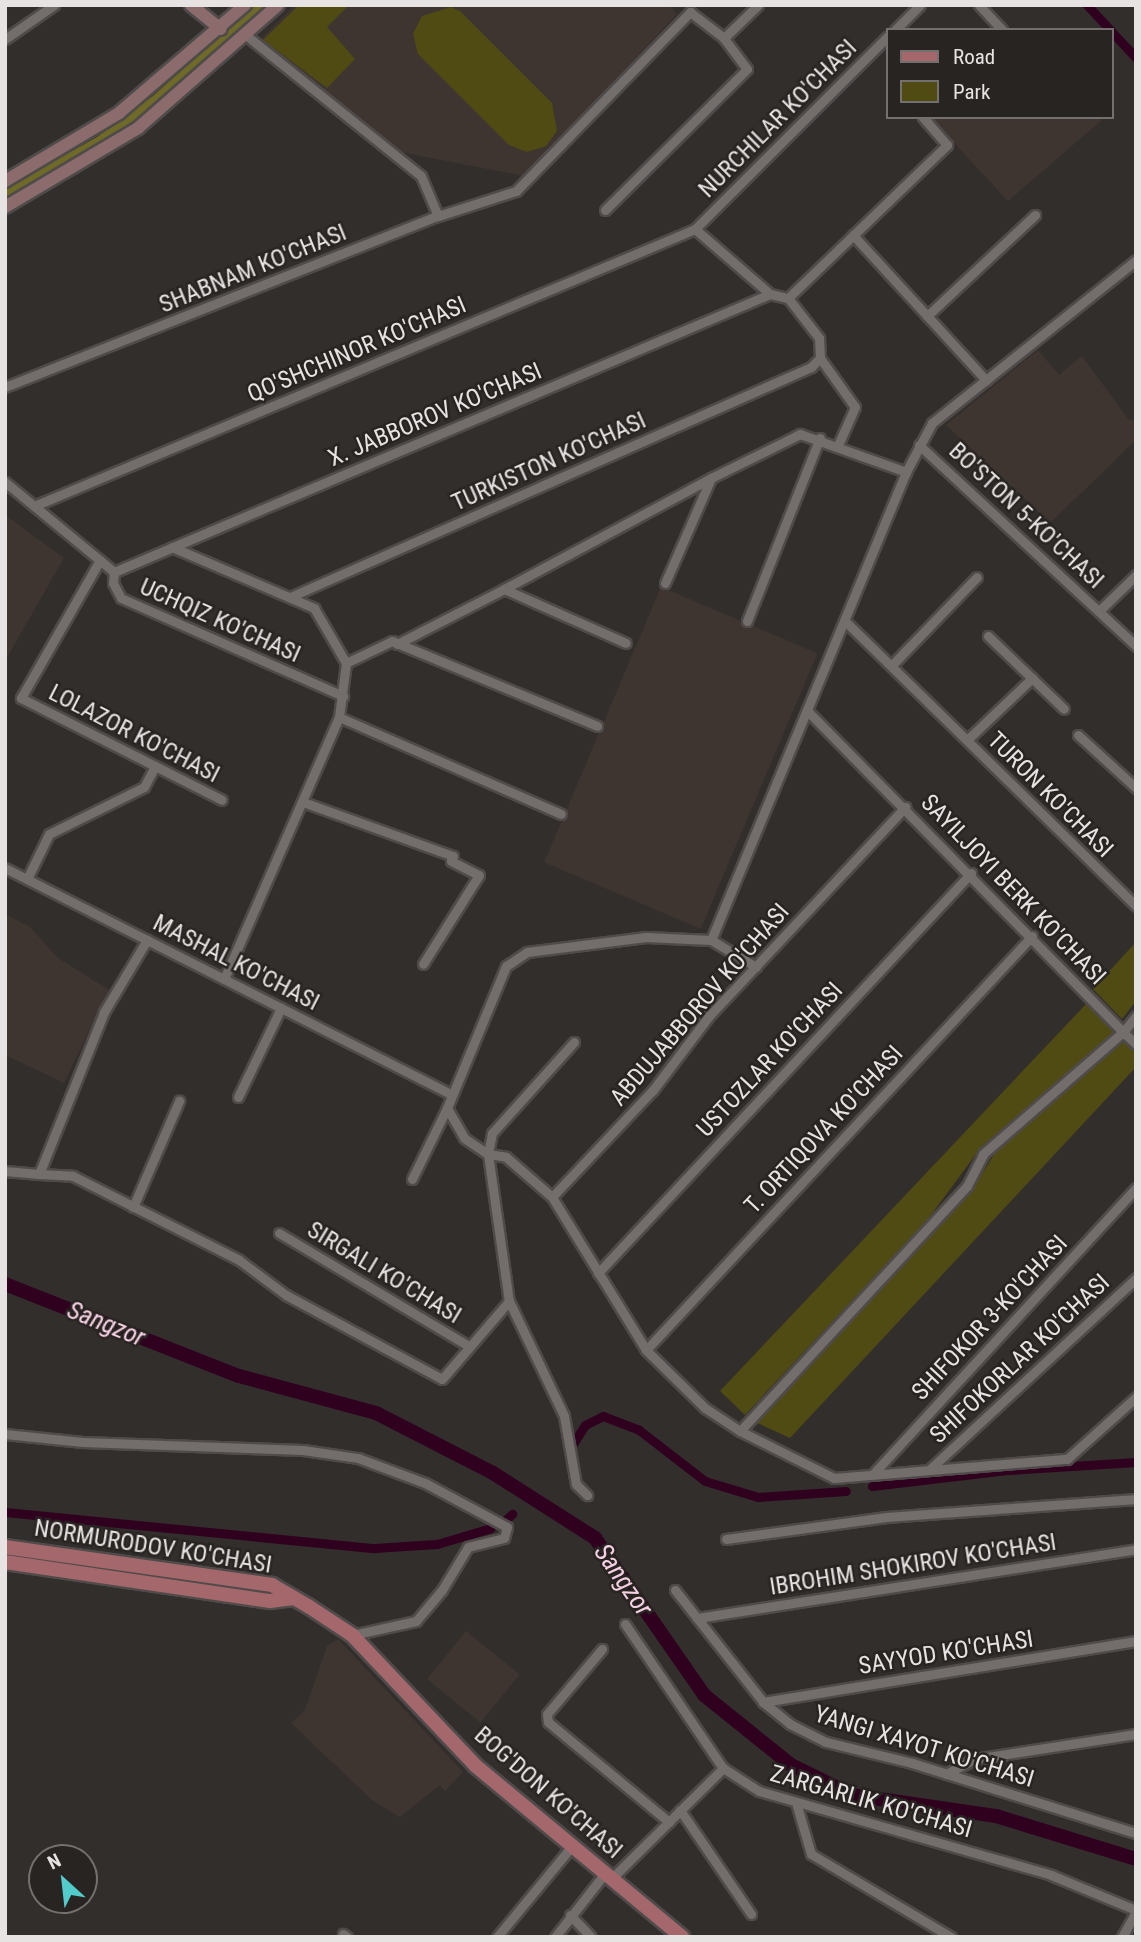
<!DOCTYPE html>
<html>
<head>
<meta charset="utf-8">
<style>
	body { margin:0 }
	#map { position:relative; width:1141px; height:1942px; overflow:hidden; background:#322e2c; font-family:"Roboto Condensed",sans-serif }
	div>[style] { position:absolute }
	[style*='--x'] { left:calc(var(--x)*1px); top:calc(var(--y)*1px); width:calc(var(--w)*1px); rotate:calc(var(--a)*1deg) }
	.built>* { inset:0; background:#3f3530; transform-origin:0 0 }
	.green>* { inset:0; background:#4f4b12 }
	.forest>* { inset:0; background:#6f6b26 }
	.canal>* { height:9px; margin:-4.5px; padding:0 4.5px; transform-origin:4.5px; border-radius:4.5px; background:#30001f }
	.river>* { height:14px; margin:-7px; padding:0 7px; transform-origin:7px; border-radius:7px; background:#30001f }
	.roads { filter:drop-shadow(2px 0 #4f4b4a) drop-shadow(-2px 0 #4f4b4a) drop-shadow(0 2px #4f4b4a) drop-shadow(0 -2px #4f4b4a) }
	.street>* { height:9px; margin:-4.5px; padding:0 4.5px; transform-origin:4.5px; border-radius:4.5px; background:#736e6c }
	.secondary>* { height:12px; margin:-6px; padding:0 6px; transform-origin:6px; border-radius:6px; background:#8b6b6c }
	.primary>* { height:14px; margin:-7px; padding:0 7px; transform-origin:7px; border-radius:7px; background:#a4676b }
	span { translate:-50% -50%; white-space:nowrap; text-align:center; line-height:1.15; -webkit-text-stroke:5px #282422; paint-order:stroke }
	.street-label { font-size:24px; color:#e6e3e2 }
	.water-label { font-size:26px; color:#f5d0e2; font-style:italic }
	.frame { position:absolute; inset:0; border:7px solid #e6e3e2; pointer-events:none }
	.legend { position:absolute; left:886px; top:28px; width:228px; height:91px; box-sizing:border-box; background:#282422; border:2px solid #74706f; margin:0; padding:9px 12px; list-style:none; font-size:21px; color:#e6e3e2 }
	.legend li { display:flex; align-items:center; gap:14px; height:35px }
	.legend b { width:35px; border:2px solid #74706f }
	.north { position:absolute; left:28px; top:1844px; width:70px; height:70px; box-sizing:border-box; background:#282422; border:2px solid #74706f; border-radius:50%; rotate:333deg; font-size:19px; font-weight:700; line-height:28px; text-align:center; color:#e6e3e2 }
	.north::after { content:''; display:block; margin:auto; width:24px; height:32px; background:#52cdcc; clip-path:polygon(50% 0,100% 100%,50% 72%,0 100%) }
</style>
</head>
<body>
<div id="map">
	<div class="built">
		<i style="clip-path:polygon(295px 5px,669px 5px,677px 14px,524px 176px,400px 152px,259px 41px)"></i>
		<i style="clip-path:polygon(930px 117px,1100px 117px,1102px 120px,1008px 201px)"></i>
		<i style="clip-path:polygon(1038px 350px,1059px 375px,1082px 356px,1129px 420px,1136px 420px,1136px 440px,1050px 523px,946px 425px)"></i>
		<i style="clip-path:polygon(5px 515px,64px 558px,5px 661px)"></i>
		<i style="left:661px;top:587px;width:170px;height:299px;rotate:23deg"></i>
		<i style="clip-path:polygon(5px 914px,30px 927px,58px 958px,109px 990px,64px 1083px,5px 1055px)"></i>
		<i style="left:466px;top:1631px;width:69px;height:62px;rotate:39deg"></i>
		<i style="clip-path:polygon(338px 1639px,463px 1772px,445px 1791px,440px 1785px,400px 1817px,373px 1801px,291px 1723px,305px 1710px,327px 1646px)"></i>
	</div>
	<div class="green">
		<i style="clip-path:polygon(299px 5px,349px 5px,327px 27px,355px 59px,327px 88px,263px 40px)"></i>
		<i style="clip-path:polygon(451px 7px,460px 11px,552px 103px,557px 131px,546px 146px,527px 152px,509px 145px,418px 54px,413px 34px,422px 16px)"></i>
		<i style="clip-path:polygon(1136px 942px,1136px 1001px,1122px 1019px,1093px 989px)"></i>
		<i style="clip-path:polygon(1087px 1003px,1116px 1032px,982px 1146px,928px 1219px,745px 1415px,720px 1391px)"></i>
		<i style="clip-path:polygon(1124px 1041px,1136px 1053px,1136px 1067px,790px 1438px,755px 1422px,972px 1190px,998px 1148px)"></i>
	</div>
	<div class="forest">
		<i style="clip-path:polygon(254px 5px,267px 5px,132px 123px,5px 198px,5px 189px,97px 137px,153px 96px)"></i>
	</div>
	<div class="canal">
		<i style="--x:1087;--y:5;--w:34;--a:47"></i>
		<i style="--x:1111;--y:31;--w:37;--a:47"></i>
		<i style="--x:573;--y:1444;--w:22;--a:-58"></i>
		<i style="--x:585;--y:1425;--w:20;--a:-27"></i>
		<i style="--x:603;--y:1416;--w:39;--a:21"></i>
		<i style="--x:639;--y:1430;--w:83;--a:37.7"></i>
		<i style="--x:705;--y:1481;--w:55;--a:16.8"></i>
		<i style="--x:758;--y:1497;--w:88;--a:-3.9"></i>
		<i style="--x:872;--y:1486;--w:138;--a:-6.7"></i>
		<i style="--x:1009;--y:1470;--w:127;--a:-3.6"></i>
		<i style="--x:5;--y:1512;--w:371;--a:5.6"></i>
		<i style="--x:374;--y:1548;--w:63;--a:-3.6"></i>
		<i style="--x:437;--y:1544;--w:56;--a:-16.5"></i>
		<i style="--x:504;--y:1521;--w:11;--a:-41"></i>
	</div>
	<div class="river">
		<i style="--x:5;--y:1284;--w:251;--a:21.5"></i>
		<i style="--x:239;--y:1376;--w:142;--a:15.1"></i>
		<i style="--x:376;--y:1413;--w:131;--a:27.1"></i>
		<i style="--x:493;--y:1473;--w:121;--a:32.5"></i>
		<i style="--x:595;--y:1538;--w:191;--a:55.2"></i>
		<i style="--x:704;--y:1695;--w:112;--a:38.8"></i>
		<i style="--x:791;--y:1765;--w:68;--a:26.2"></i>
		<i style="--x:852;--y:1795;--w:146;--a:8.3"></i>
		<i style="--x:996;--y:1816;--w:146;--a:17.1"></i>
	</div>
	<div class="roads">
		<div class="street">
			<i style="--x:979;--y:5;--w:34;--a:47"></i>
			<i style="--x:895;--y:30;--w:35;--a:-45"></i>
			<i style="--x:247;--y:36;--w:223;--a:38.8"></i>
			<i style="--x:421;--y:176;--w:43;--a:67"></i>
			<i style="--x:5;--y:39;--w:60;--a:-34.8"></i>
			<i style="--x:605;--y:210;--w:200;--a:-44.8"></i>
			<i style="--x:747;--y:69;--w:39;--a:-127"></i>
			<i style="--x:695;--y:229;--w:99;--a:40.9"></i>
			<i style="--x:770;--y:294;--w:18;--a:13"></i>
			<i style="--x:788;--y:298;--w:51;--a:52.2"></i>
			<i style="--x:819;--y:338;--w:20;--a:87"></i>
			<i style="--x:820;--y:358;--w:60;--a:54.5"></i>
			<i style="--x:855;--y:407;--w:42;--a:114.1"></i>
			<i style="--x:853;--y:235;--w:197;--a:47.5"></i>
			<i style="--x:788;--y:298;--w:221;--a:-43.9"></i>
			<i style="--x:947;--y:145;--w:37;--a:-131"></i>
			<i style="--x:927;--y:316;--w:148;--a:-43.1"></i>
			<i style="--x:5;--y:387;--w:466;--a:-21.6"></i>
			<i style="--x:438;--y:216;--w:82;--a:-17.8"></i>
			<i style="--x:516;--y:191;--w:250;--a:-45.8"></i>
			<i style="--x:690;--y:12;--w:43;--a:37.4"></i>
			<i style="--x:724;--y:38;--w:47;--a:-44.1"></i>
			<i style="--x:919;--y:445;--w:296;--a:42.8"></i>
			<i style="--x:5;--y:482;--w:141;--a:39.5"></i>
			<i style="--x:114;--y:572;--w:11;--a:95"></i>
			<i style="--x:113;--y:583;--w:17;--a:62"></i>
			<i style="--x:121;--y:598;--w:243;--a:23.8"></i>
			<i style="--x:34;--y:506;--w:717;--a:-22.74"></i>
			<i style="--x:695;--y:229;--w:272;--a:-45"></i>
			<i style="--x:172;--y:547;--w:155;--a:23.2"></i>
			<i style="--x:314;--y:608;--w:64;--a:59.8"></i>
			<i style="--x:346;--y:663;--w:51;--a:-25.6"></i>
			<i style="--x:392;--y:641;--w:222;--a:22.5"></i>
			<i style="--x:100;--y:560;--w:159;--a:119.8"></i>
			<i style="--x:21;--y:698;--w:225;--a:26.9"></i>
			<i style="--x:114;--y:572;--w:712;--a:-22.97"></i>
			<i style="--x:665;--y:583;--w:115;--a:-66.3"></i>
			<i style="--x:711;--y:478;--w:99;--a:-26.3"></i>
			<i style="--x:800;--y:434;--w:113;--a:19.7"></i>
			<i style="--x:504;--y:589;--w:235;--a:-28.2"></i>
			<i style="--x:290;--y:597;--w:570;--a:-23.82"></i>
			<i style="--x:811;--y:367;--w:13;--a:-45"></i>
			<i style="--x:1099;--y:611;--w:52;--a:-44.2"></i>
			<i style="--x:747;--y:621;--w:197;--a:-68.3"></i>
			<i style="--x:845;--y:621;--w:407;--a:44.4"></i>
			<i style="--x:988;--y:636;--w:105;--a:43.8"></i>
			<i style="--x:397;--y:644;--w:120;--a:-27.2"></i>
			<i style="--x:504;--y:589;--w:133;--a:23.9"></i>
			<i style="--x:892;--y:665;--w:122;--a:-46"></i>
			<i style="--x:339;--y:717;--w:242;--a:23.6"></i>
			<i style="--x:1078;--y:735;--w:79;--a:42.4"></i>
			<i style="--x:967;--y:740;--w:90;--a:-43.6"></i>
			<i style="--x:303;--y:802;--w:159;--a:19.8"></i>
			<i style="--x:453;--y:856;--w:5;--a:112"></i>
			<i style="--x:451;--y:861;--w:31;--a:27"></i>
			<i style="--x:479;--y:875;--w:105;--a:122.2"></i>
			<i style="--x:5;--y:868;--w:498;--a:26.9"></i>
			<i style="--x:27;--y:879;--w:50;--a:-63.9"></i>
			<i style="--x:49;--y:834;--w:106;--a:-26.3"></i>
			<i style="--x:144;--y:787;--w:21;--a:-62"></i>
			<i style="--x:711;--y:940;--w:507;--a:-67.38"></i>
			<i style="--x:906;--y:472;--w:55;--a:-62"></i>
			<i style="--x:932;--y:423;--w:261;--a:-38.6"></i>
			<i style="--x:756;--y:967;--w:52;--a:-149"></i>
			<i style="--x:711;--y:940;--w:65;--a:-177.4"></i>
			<i style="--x:646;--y:937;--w:120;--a:172.8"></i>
			<i style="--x:527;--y:952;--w:25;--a:146"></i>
			<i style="--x:506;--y:966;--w:154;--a:112.6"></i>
			<i style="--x:447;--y:1108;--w:34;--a:60"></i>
			<i style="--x:464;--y:1138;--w:29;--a:34"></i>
			<i style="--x:488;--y:1154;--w:18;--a:9"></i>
			<i style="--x:506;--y:1157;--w:61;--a:41"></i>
			<i style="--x:552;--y:1197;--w:180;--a:58.4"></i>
			<i style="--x:646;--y:1350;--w:83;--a:44.5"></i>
			<i style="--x:705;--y:1408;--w:42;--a:33.3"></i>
			<i style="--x:740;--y:1431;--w:105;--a:26.6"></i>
			<i style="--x:834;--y:1478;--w:234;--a:-4.7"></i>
			<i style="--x:1067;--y:1459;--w:93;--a:-41.9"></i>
			<i style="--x:224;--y:979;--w:286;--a:-66.3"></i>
			<i style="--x:339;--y:717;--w:54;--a:-82.6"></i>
			<i style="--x:1136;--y:1016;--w:21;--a:129"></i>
			<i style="--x:1123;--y:1032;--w:18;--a:43"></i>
			<i style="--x:574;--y:1042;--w:122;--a:132"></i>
			<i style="--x:492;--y:1133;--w:21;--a:101"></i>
			<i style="--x:488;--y:1154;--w:148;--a:81.9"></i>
			<i style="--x:509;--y:1301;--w:127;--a:64.4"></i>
			<i style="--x:564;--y:1416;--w:69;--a:80"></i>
			<i style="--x:576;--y:1484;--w:16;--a:45"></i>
			<i style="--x:238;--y:1097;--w:99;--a:-64.2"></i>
			<i style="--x:5;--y:1171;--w:34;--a:5"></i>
			<i style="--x:39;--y:1174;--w:175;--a:-68.1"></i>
			<i style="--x:104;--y:1012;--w:84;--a:-59.2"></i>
			<i style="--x:39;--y:1174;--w:34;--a:3"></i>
			<i style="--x:73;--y:1176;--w:186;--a:26.8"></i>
			<i style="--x:239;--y:1260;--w:59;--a:36.7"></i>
			<i style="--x:286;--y:1295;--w:177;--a:28.3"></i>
			<i style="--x:442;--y:1379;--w:103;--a:-49.3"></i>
			<i style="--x:412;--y:1179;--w:79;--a:-63.8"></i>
			<i style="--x:552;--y:1197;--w:147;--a:-46.7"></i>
			<i style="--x:653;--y:1090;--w:93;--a:-52.9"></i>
			<i style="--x:709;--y:1016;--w:287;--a:-46.8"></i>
			<i style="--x:133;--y:1207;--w:116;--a:-66.5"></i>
			<i style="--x:279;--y:1233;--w:222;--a:30.8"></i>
			<i style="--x:598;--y:1273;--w:547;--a:-47"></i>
			<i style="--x:646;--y:1350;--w:566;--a:-47"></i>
			<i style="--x:740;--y:1431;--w:334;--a:-47.2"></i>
			<i style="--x:967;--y:1186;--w:36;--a:-63"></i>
			<i style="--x:983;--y:1154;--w:186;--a:-41.1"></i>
			<i style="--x:1123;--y:1032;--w:450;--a:-134.5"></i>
			<i style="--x:5;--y:1434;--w:78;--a:5.9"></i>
			<i style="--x:83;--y:1442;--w:220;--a:2.1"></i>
			<i style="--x:303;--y:1450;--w:56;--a:8.3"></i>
			<i style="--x:358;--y:1458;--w:72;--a:20.5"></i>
			<i style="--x:425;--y:1483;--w:93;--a:28.2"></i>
			<i style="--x:507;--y:1527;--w:11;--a:105"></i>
			<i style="--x:504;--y:1538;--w:37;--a:166"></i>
			<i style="--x:468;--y:1547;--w:50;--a:121.2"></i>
			<i style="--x:442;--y:1590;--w:40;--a:130"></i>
			<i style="--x:416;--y:1621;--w:66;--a:167.7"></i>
			<i style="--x:930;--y:1469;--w:281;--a:-42.8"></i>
			<i style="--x:873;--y:1474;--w:389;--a:-47.4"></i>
			<i style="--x:726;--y:1539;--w:162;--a:-7.8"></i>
			<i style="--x:886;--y:1517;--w:251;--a:-4.1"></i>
			<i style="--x:675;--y:1590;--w:142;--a:51.8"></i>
			<i style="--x:763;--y:1702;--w:35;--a:39"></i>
			<i style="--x:790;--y:1724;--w:40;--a:26.6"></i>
			<i style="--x:826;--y:1742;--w:89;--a:13.7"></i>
			<i style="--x:912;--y:1763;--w:235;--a:17.4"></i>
			<i style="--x:697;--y:1618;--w:444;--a:-8.9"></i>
			<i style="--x:625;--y:1624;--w:174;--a:55.8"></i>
			<i style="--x:723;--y:1768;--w:43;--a:32.6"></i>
			<i style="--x:759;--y:1791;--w:304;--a:16"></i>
			<i style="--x:1051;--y:1875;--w:92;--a:22.4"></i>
			<i style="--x:602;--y:1649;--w:85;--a:130.2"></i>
			<i style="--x:547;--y:1714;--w:8;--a:83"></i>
			<i style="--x:548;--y:1722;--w:157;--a:39.6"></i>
			<i style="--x:763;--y:1702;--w:378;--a:-9.3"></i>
			<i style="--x:946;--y:1774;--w:32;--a:-28"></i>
			<i style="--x:974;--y:1759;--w:164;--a:-8.8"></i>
			<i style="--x:797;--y:1806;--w:50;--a:73.7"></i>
			<i style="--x:811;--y:1854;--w:163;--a:30.7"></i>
			<i style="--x:680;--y:1810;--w:126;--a:55.7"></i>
			<i style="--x:611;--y:1879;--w:158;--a:-44.7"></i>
			<i style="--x:570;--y:1915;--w:30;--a:46"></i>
			<i style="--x:343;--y:1934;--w:5;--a:37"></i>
			<i style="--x:497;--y:1937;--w:118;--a:-50.5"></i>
			<i style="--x:555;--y:1937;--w:81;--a:-52"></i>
			<i style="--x:1122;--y:1937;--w:29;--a:-61"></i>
		</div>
		<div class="secondary">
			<i style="--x:191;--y:5;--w:38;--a:39"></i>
			<i style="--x:5;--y:181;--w:133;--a:-30.8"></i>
			<i style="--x:119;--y:113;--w:166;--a:-40.6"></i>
			<i style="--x:5;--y:207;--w:155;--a:-30.7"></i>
			<i style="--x:138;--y:128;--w:186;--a:-41.3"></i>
		</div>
		<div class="primary">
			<i style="--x:5;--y:1547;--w:270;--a:8.1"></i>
			<i style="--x:272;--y:1585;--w:42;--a:30.3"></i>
			<i style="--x:308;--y:1606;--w:53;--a:33.4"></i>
			<i style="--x:352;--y:1635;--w:180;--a:46.6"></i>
			<i style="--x:476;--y:1766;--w:268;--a:39.7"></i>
			<i style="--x:5;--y:1562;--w:268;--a:8.4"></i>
			<i style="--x:270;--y:1601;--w:24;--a:-7"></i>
		</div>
	</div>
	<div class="street-label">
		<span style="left:778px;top:119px;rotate:-45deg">NURCHILAR KO'CHASI</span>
		<span style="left:253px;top:269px;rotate:-22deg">SHABNAM KO'CHASI</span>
		<span style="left:357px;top:350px;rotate:-23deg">QO'SHCHINOR KO'CHASI</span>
		<span style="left:435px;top:415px;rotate:-23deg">X. JABBOROV KO'CHASI</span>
		<span style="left:549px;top:462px;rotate:-24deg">TURKISTON KO'CHASI</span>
		<span style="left:1026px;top:516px;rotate:43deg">BO'STON 5-KO'CHASI</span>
		<span style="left:220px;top:621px;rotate:24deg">UCHQIZ KO'CHASI</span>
		<span style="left:134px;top:734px;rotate:27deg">LOLAZOR KO'CHASI</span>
		<span style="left:1050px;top:795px;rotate:45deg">TURON KO'CHASI</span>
		<span style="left:1013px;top:890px;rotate:46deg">SAYILJOYI BERK KO'CHASI</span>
		<span style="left:236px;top:963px;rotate:27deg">MASHAL KO'CHASI</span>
		<span style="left:700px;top:1005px;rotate:-49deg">ABDUJABBOROV KO'CHASI</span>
		<span style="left:770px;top:1060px;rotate:-47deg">USTOZLAR KO'CHASI</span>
		<span style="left:824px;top:1130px;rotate:-47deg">T. ORTIQOVA KO'CHASI</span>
		<span style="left:384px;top:1273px;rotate:31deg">SIRGALI KO'CHASI</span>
		<span style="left:990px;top:1318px;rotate:-47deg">SHIFOKOR 3-KO'CHASI</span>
		<span style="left:1020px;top:1359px;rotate:-43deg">SHIFOKORLAR KO'CHASI</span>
		<span style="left:153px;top:1547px;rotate:9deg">NORMURODOV KO'CHASI</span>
		<span style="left:913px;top:1565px;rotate:-9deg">IBROHIM SHOKIROV KO'CHASI</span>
		<span style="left:946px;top:1653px;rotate:-9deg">SAYYOD KO'CHASI</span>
		<span style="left:924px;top:1747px;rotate:17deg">YANGI XAYOT KO'CHASI</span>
		<span style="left:548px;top:1793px;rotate:41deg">BOG'DON KO'CHASI</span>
		<span style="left:871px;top:1802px;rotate:16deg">ZARGARLIK KO'CHASI</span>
	</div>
	<div class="water-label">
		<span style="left:106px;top:1324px;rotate:22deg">Sangzor</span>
		<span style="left:623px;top:1580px;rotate:55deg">Sangzor</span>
	</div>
	<div class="frame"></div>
	<ul class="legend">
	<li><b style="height:9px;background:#a4676b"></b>Road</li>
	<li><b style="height:19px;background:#4f4b12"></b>Park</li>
	</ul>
	<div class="north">N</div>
</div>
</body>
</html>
